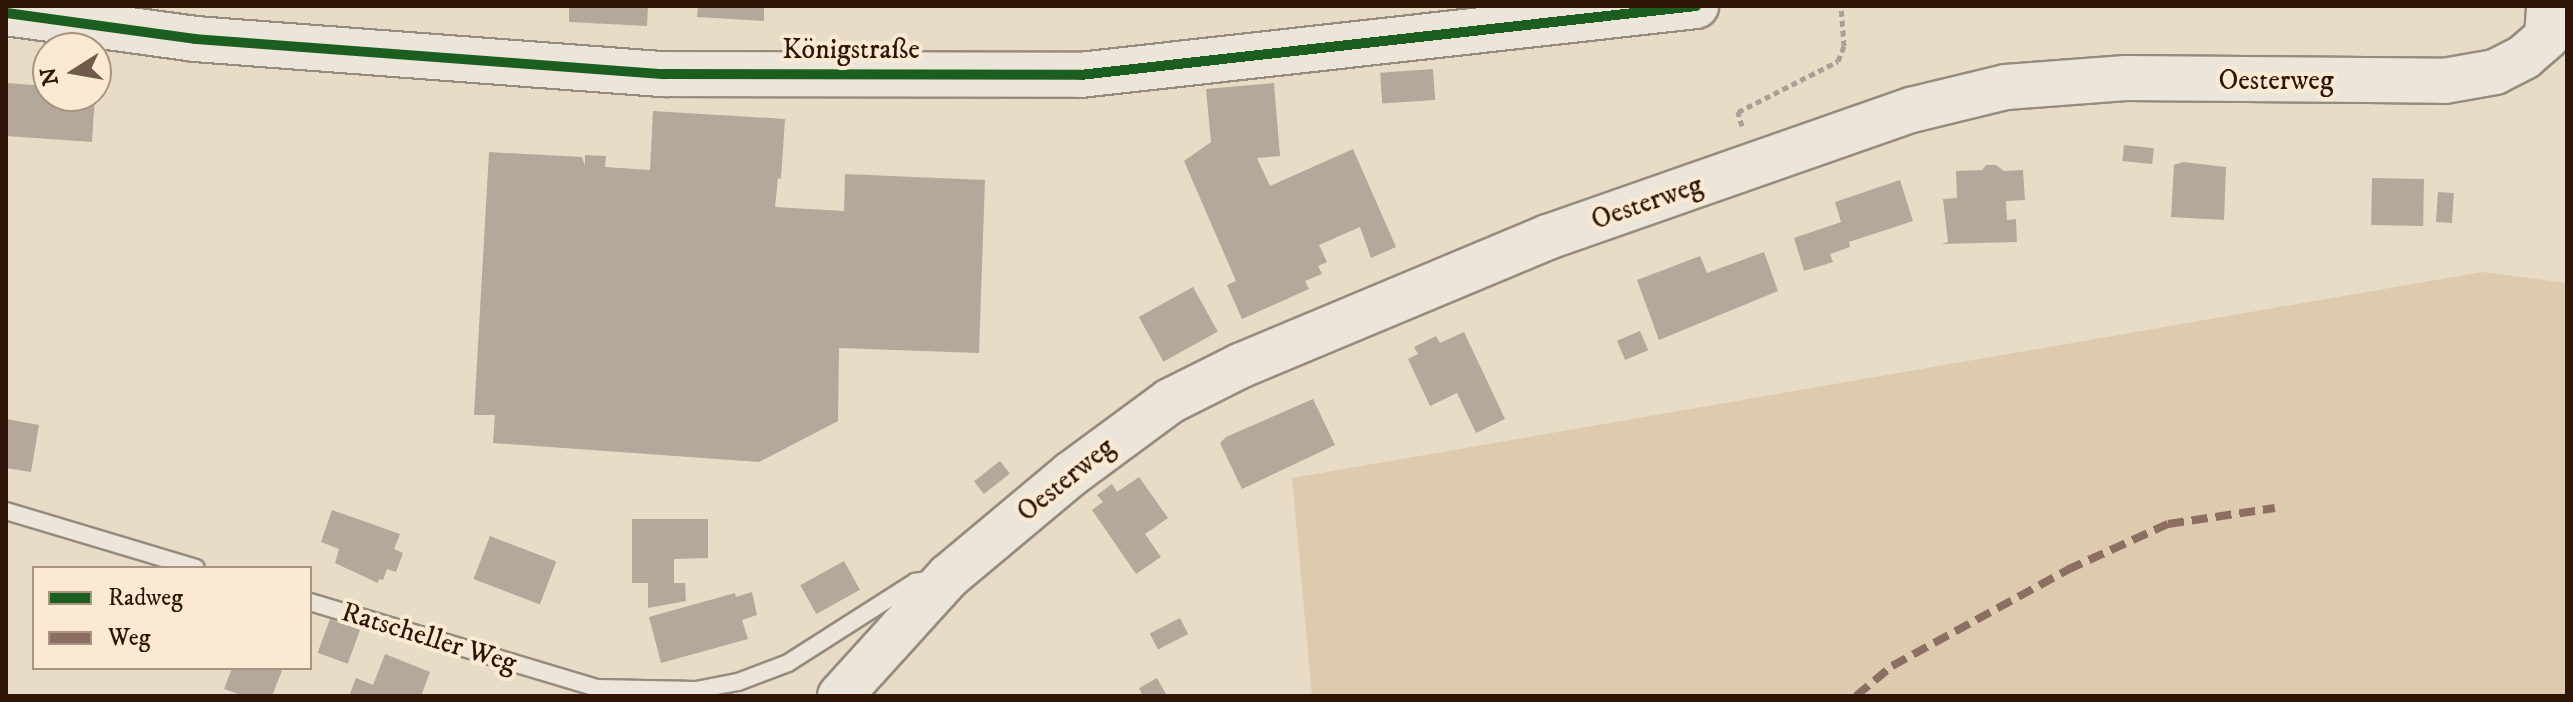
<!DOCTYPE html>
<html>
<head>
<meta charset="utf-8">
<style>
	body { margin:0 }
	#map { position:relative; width:2573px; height:702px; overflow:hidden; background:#e9dcc6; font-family:"IM FELL DW Pica",serif }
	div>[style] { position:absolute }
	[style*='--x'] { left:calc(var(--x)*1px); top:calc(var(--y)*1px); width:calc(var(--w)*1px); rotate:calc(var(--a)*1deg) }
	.green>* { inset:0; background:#decaae }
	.building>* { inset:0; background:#b3a899; transform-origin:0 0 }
	.path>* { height:5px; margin-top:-2.5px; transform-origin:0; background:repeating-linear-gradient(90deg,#a8a096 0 6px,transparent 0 10px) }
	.roads { filter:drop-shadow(2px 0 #968c7e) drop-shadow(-2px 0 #968c7e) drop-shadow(0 2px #968c7e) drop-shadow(0 -2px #968c7e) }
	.lane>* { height:16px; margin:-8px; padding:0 8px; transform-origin:8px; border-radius:8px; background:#ece5da }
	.secondary>* { height:44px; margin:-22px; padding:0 22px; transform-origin:22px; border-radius:22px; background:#ece5da }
	.quiet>* { height:8px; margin-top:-4px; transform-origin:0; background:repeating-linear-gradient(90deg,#8d6e63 0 16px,transparent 0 24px) }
	.cycleway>* { height:10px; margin:-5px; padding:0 5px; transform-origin:5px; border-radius:5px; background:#1b5e20 }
	span { translate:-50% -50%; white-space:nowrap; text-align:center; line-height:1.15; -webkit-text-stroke:8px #faead1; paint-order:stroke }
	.street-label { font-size:28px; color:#301408 }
	.frame { position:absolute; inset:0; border:8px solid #301408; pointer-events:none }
	.legend { position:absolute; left:32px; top:566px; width:280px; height:104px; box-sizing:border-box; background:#faead1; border:2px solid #a99481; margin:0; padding:10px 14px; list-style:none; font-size:24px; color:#301408 }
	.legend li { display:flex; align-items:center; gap:16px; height:40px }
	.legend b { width:40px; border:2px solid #a99481 }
	.north { position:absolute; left:32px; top:32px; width:80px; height:80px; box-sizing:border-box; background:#faead1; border:2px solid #a99481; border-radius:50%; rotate:259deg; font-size:22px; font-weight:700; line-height:32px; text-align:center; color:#301408 }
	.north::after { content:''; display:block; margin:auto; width:28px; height:36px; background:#715a4a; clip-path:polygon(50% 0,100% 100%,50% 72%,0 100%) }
</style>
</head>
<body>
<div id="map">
	<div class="green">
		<i style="clip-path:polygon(2482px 272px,2567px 283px,2567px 696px,1312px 696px,1292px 478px)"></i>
	</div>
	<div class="building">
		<i style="clip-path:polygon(569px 6px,648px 6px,647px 26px,569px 22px)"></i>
		<i style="clip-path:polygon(698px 6px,764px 6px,764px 21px,697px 17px)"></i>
		<i style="left:1433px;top:69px;width:31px;height:53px;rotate:86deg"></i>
		<i style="clip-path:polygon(6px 83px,48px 86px,48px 96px,95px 96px,92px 142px,6px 136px)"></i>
		<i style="clip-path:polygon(1274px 83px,1280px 156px,1257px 158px,1270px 186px,1353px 149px,1396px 247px,1371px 258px,1360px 227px,1319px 245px,1327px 262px,1318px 266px,1322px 274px,1305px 281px,1309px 289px,1242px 319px,1227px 285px,1236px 281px,1184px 161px,1211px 142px,1206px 89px)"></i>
		<i style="clip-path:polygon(653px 111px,785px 119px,781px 179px,778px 178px,775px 207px,844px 211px,845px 174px,985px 180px,979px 353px,839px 348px,838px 421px,759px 462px,493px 443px,495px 415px,474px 415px,489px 152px,582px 157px,585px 166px,585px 155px,606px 156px,605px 167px,650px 170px)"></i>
		<i style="left:2124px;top:145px;width:30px;height:16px;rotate:6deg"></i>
		<i style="clip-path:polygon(2183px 162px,2226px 167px,2224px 220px,2171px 217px,2174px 165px)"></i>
		<i style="clip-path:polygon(1986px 165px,1996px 165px,2004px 171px,2023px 170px,2025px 200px,2006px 201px,2007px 220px,2016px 219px,2017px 242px,1941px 244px,1948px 242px,1943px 199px,1957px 198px,1956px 171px,1982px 170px)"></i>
		<i style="left:2372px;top:178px;width:52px;height:47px;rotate:1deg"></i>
		<i style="clip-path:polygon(1900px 180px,1913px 221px,1849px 242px,1850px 247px,1830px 254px,1833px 262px,1804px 271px,1794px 238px,1841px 222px,1835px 202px)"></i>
		<i style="left:2438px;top:192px;width:16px;height:30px;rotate:4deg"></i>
		<i style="clip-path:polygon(1764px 252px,1778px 291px,1659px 340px,1637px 280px,1700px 256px,1707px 273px)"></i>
		<i style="left:1193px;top:287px;width:51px;height:62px;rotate:61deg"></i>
		<i style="left:1640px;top:331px;width:21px;height:25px;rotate:67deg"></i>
		<i style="clip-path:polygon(1464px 332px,1505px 419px,1476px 433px,1457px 393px,1430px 406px,1408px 359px,1418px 354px,1414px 347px,1436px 336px,1440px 343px)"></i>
		<i style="clip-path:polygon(1313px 399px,1335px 445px,1242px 489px,1220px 443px,1226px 437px)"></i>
		<i style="clip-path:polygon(6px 419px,39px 425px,31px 472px,6px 468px)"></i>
		<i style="left:1000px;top:461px;width:16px;height:33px;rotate:52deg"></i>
		<i style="clip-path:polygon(1139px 477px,1168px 518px,1145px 534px,1161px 557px,1136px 574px,1092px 510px,1103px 502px,1097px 495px,1112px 484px,1117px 492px)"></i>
		<i style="clip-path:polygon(332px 510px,400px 534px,394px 549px,403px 553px,396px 572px,387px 569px,383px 580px,379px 579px,378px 583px,335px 563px,339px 549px,321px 542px)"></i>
		<i style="clip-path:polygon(632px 519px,708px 519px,708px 558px,674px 559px,674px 583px,685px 583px,686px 601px,648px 608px,648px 583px,632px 583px)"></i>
		<i style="left:490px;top:536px;width:71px;height:46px;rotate:21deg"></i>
		<i style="left:844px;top:561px;width:33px;height:50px;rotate:61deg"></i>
		<i style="clip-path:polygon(752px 592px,757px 615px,742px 620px,748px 639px,661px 663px,649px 617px,735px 593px,736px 597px)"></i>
		<i style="left:1180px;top:618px;width:18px;height:34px;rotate:63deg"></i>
		<i style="left:330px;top:619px;width:32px;height:36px;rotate:20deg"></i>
		<i style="clip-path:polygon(385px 654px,430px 672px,421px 696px,349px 696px,356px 678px,373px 685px)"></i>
		<i style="clip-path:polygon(232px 668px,283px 668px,272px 696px,244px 696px,224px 689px)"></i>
		<i style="clip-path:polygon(1157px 678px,1167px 696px,1143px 696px,1139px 688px)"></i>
	</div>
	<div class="path">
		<i style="--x:1742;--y:126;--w:15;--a:-106"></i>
		<i style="--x:1738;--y:112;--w:112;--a:-27"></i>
		<i style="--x:1838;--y:61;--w:16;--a:-68"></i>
		<i style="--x:1844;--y:46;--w:40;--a:-94.3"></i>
	</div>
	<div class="roads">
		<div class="lane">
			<i style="--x:6;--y:511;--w:198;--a:16.7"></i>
			<i style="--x:310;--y:602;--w:300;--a:16.7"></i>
			<i style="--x:597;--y:688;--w:99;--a:1.2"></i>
			<i style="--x:696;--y:690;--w:43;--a:-10.8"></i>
			<i style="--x:738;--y:682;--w:53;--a:-20.8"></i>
			<i style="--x:788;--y:663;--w:151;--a:-32.5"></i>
			<i style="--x:915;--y:582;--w:17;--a:-10"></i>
		</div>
		<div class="secondary">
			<i style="--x:6;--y:13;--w:191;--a:7.8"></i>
			<i style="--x:195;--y:39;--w:470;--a:4.3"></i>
			<i style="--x:664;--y:74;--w:416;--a:0.1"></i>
			<i style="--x:1080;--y:75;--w:620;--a:-6.39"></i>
			<i style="--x:840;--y:696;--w:162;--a:-47.8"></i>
			<i style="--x:949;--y:576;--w:159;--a:-39.9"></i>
			<i style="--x:1071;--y:474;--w:123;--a:-36.4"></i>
			<i style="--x:1170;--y:401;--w:80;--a:-26.6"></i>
			<i style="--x:1242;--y:365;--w:332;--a:-22.7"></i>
			<i style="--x:1548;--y:237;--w:385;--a:-19.3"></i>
			<i style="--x:1911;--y:110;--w:98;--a:-13.6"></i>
			<i style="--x:2006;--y:87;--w:120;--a:-4.3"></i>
			<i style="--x:2126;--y:78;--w:318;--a:0.5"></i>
			<i style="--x:2444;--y:81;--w:52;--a:-10"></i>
			<i style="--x:2495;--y:72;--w:33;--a:-27"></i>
			<i style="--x:2524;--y:57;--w:30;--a:-41"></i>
			<i style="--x:2547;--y:37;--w:31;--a:-86"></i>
		</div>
	</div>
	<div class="quiet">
		<i style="--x:1856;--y:696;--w:47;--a:-39.8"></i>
		<i style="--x:1892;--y:666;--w:200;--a:-28.7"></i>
		<i style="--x:2067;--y:570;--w:111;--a:-24.5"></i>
		<i style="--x:2168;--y:524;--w:108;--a:-8.5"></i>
	</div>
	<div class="cycleway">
		<i style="--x:6;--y:13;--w:191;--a:7.8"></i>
		<i style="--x:195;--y:39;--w:470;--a:4.3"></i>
		<i style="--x:664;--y:74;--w:416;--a:0.1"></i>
		<i style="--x:1080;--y:75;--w:620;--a:-6.39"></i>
	</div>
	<div class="street-label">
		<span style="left:851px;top:50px">Königstraße</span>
		<span style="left:2276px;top:81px">Oesterweg</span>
		<span style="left:1647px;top:203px;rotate:-19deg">Oesterweg</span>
		<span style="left:1066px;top:480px;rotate:-39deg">Oesterweg</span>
		<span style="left:429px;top:638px;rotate:17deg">Ratscheller Weg</span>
	</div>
	<div class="frame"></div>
	<ul class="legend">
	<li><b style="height:10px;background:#1b5e20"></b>Radweg</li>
	<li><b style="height:10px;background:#8d6e63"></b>Weg</li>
	</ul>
	<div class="north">N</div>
</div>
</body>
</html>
